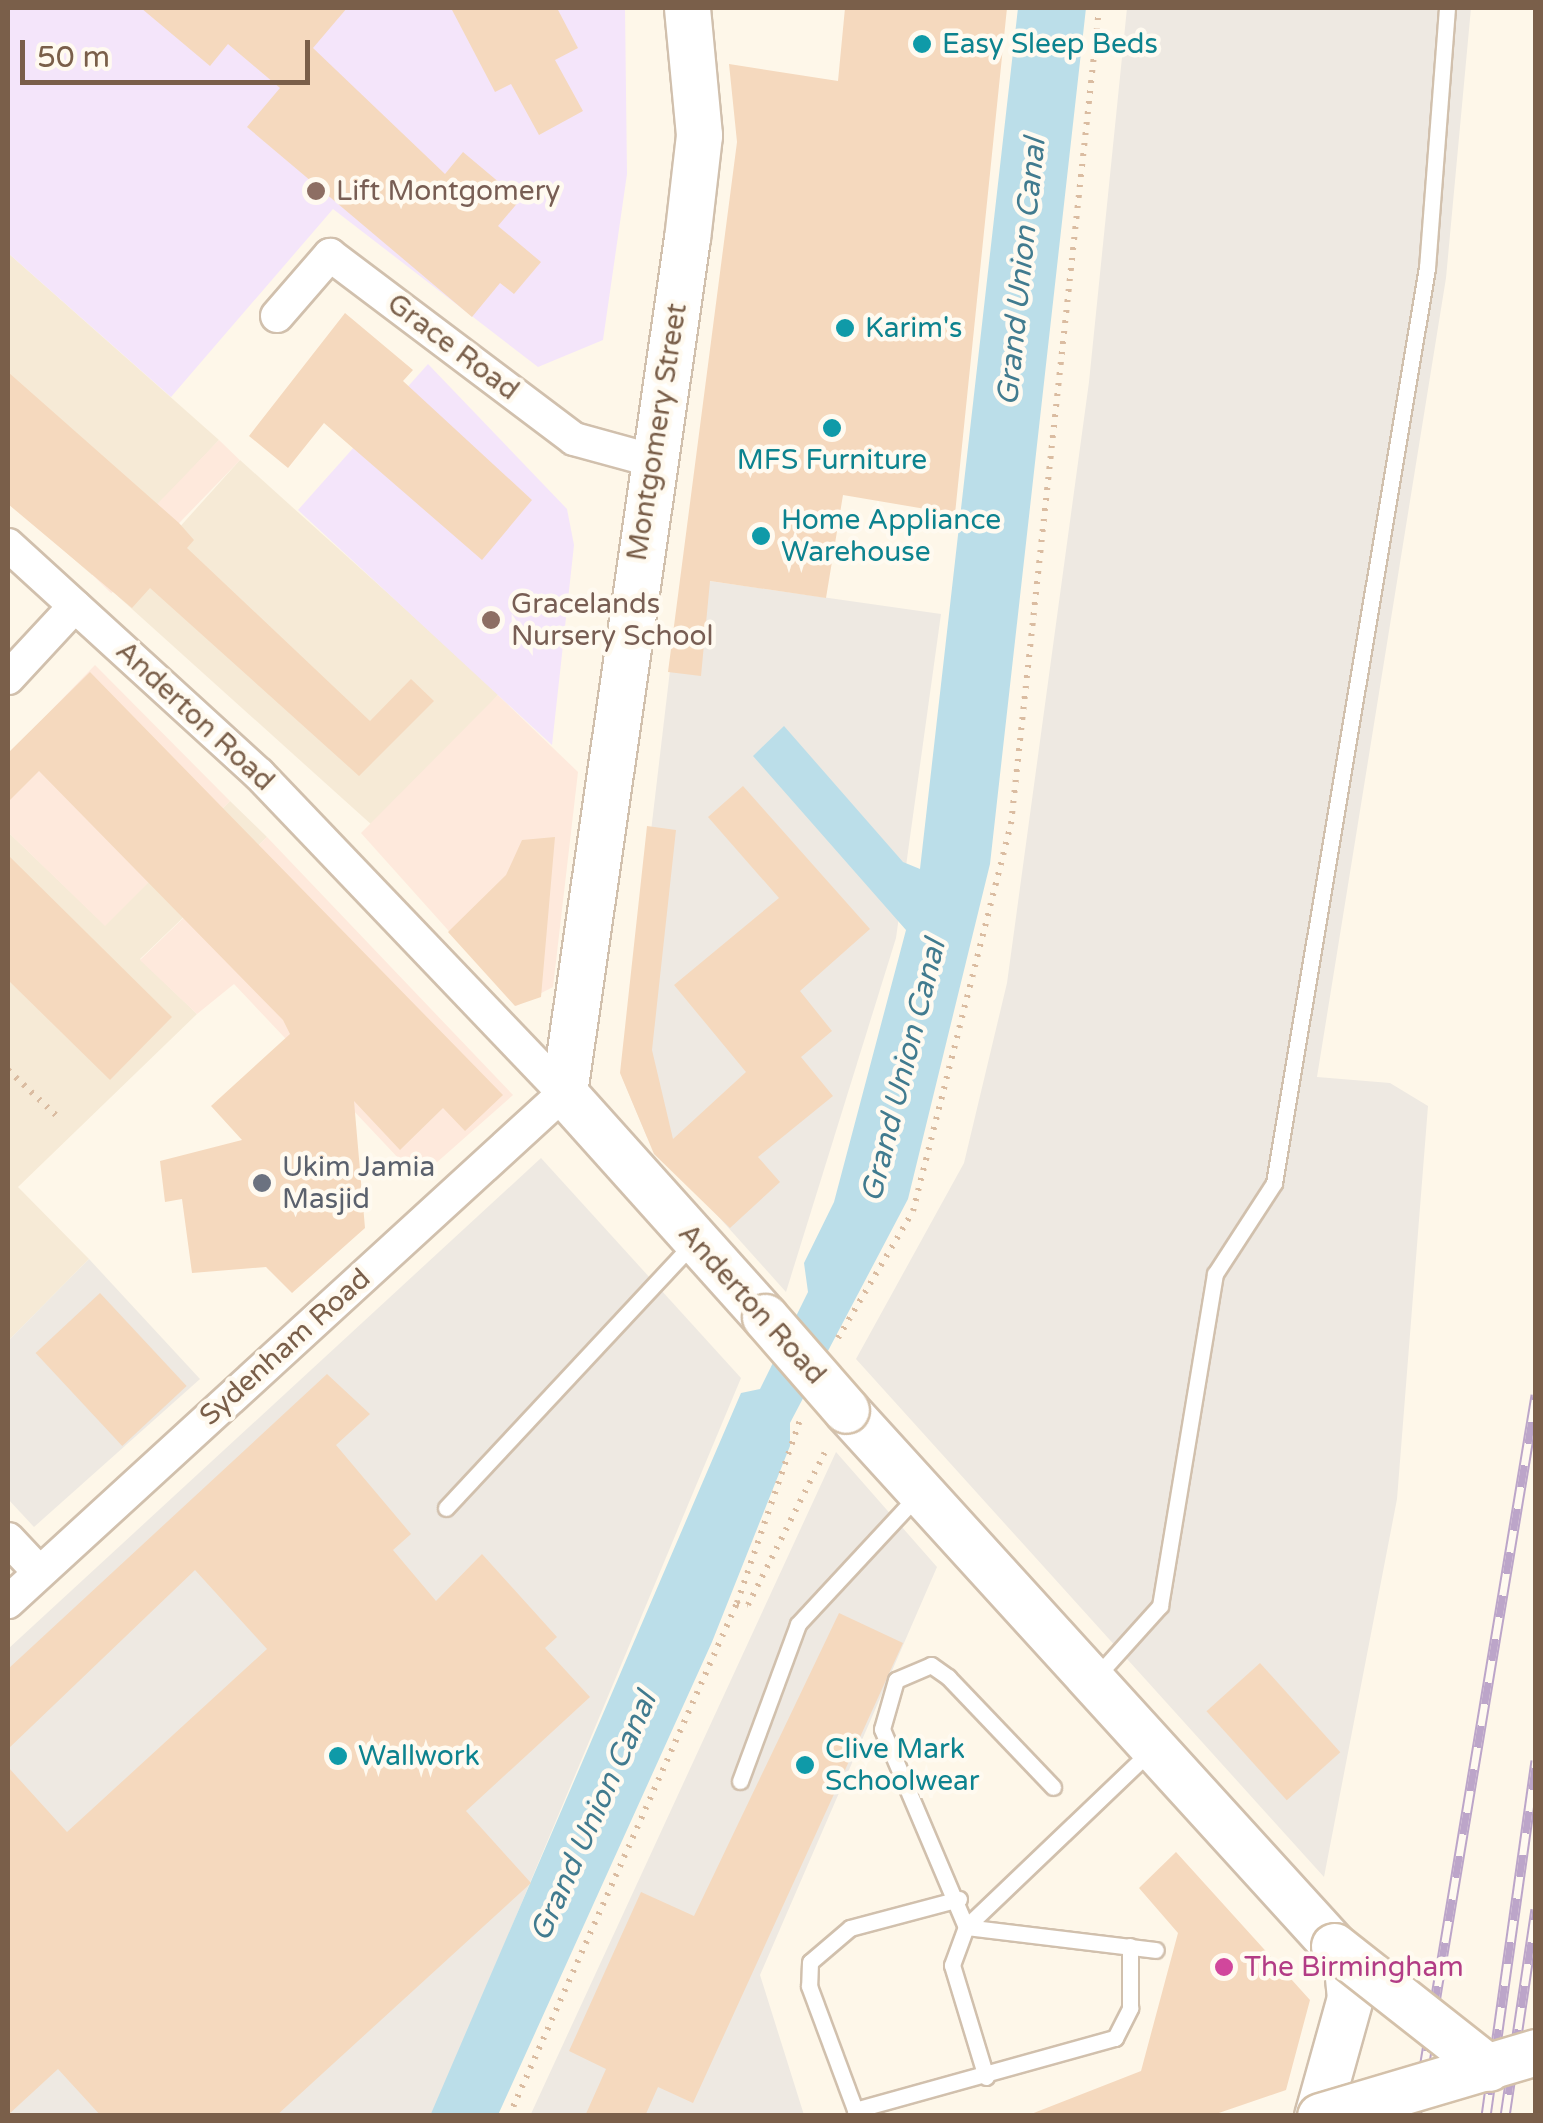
<!DOCTYPE html>
<html>
<head>
<meta charset="utf-8">
<style>
	body { margin:0 }
	#map { position:relative; width:1543px; height:2123px; overflow:hidden; background:#fef7e9; font-family:"Varela Round",sans-serif }
	div>[style] { position:absolute }
	[style*='--x'] { left:calc(var(--x)*1px); top:calc(var(--y)*1px); width:calc(var(--w)*1px); rotate:calc(var(--a)*1deg) }
	.residential>* { inset:0; background:#f6ead6; transform-origin:0 0 }
	.commercial>* { inset:0; background:#fee9dc; transform-origin:0 0 }
	.industrial>* { inset:0; background:#eee9e2 }
	.education>* { inset:0; background:#f4e5fa }
	.water>* { inset:0; background:#bbdee9 }
	.building>* { inset:0; background:#f5d9be; transform-origin:0 0 }
	.path>* { height:6px; margin-top:-3px; transform-origin:0; background:repeating-linear-gradient(90deg,#dabca1 0 2.5px,transparent 0 10.5px) }
	.roads { filter:drop-shadow(2px 0 #d1c0ad) drop-shadow(-2px 0 #d1c0ad) drop-shadow(0 2px #d1c0ad) drop-shadow(0 -2px #d1c0ad) }
	.lane>* { height:15px; margin:-7.5px; padding:0 7.5px; transform-origin:7.5px; border-radius:7.5px; background:#fff }
	.street>* { height:32px; margin:-16px; padding:0 16px; transform-origin:16px; border-radius:16px; background:#fff }
	.secondary>* { height:45px; margin:-22.5px; padding:0 22.5px; transform-origin:22.5px; border-radius:22.5px; background:#fff }
	.rail>* { height:11px; margin-top:-5.5px; transform-origin:0; background:repeating-linear-gradient(90deg,#fffaf0 0 22px,#bca5c9 0 44px); box-sizing:border-box; border-block:2px solid #bca5c9 }
	.bridges { filter:drop-shadow(2px 0 #d4c1aa) drop-shadow(-2px 0 #d4c1aa) drop-shadow(0 2px #d4c1aa) drop-shadow(0 -2px #d4c1aa) }
	.secondary-bridge>* { height:45px; margin:-22.5px; padding:0 22.5px; transform-origin:22.5px; border-radius:22.5px; background:#fff }
	.dots>* { width:28px; height:28px; translate:-50% -50%; box-sizing:border-box; border:5px solid #fffaf0; border-radius:50% }
	span { translate:-50% -50%; white-space:nowrap; text-align:center; line-height:1.15; -webkit-text-stroke:9px #fffaf0; paint-order:stroke }
	.culture-label { font-size:28px; color:#0d838f }
	.left { translate:0 -50%; text-align:left }
	.education-label { font-size:28px; color:#785e54 }
	.street-label { font-size:28px; color:#7a5f4a }
	.worship-label { font-size:28px; color:#5b616d }
	.hotel-label { font-size:28px; color:#b23c85 }
	.water-label { font-size:30px; color:#417b8f; font-style:italic }
	.frame { position:absolute; inset:0; border:10px solid #7a5f4a; pointer-events:none }
	.scale { position:absolute; left:20px; top:40px; width:290px; height:45px; box-sizing:border-box; border:5px solid #7a5f4a; border-top:0; padding-left:12px; font-size:30px; line-height:35px; white-space:nowrap; color:#7a5f4a; -webkit-text-stroke:8px #fffaf0; paint-order:stroke }
</style>
</head>
<body>
<div id="map">
	<div class="residential">
		<i style="clip-path:polygon(8px 253px,219px 440px,92px 575px,8px 502px)"></i>
		<i style="left:240px;top:460px;width:349px;height:183px;rotate:42deg"></i>
		<i style="clip-path:polygon(230px 801px,267px 837px,140px 959px,197px 1014px,18px 1187px,89px 1259px,8px 1341px,8px 832px,105px 925px)"></i>
	</div>
	<div class="commercial">
		<i style="left:219px;top:440px;width:29px;height:185px;rotate:44deg"></i>
		<i style="clip-path:polygon(95px 665px,230px 801px,105px 926px,8px 832px,8px 755px)"></i>
		<i style="clip-path:polygon(498px 695px,578px 772px,553px 987px,516px 1006px,361px 833px)"></i>
		<i style="clip-path:polygon(267px 837px,513px 1095px,418px 1179px,234px 984px,197px 1014px,140px 960px)"></i>
	</div>
	<div class="industrial">
		<i style="clip-path:polygon(1127px 8px,1471px 8px,1446px 278px,1317px 1077px,1390px 1083px,1428px 1106px,1397px 1499px,1324px 1877px,856px 1359px,964px 1163px,1007px 983px,1089px 382px)"></i>
		<i style="clip-path:polygon(681px 577px,941px 614px,896px 938px,786px 1292px,647px 1137px,622px 1077px)"></i>
		<i style="clip-path:polygon(541px 1158px,741px 1378px,433px 2115px,8px 2116px,8px 1649px)"></i>
		<i style="clip-path:polygon(89px 1259px,200px 1379px,34px 1527px,8px 1499px,8px 1341px)"></i>
		<i style="clip-path:polygon(836px 1452px,937px 1567px,760px 1975px,804px 2115px,530px 2116px)"></i>
	</div>
	<div class="education">
		<i style="clip-path:polygon(8px 8px,625px 8px,627px 174px,603px 340px,538px 367px,333px 209px,171px 397px,8px 253px)"></i>
		<i style="clip-path:polygon(428px 364px,567px 509px,574px 545px,552px 745px,298px 510px)"></i>
	</div>
	<div class="water">
		<i style="clip-path:polygon(1018px 8px,1086px 8px,990px 864px,908px 1199px,790px 1423px,790px 1446px,712px 1642px,498px 2115px,430px 2116px,741px 1393px,760px 1389px,808px 1292px,804px 1263px,834px 1202px,906px 930px,753px 756px,784px 726px,903px 862px,920px 869px)"></i>
	</div>
	<div class="building">
		<i style="clip-path:polygon(141px 8px,347px 8px,313px 48px,445px 174px,463px 152px,520px 200px,498px 226px,541px 262px,514px 294px,500px 283px,472px 317px,247px 127px,280px 88px,228px 44px,210px 66px)"></i>
		<i style="clip-path:polygon(451px 8px,557px 8px,578px 48px,555px 60px,583px 111px,539px 135px,511px 84px,495px 92px)"></i>
		<i style="clip-path:polygon(845px 8px,1007px 8px,955px 514px,843px 495px,826px 598px,710px 581px,701px 676px,668px 672px,737px 142px,729px 64px,838px 81px)"></i>
		<i style="clip-path:polygon(345px 313px,413px 370px,403px 381px,532px 500px,482px 560px,324px 423px,288px 468px,249px 436px)"></i>
		<i style="clip-path:polygon(8px 372px,179px 523px,194px 540px,187px 548px,370px 721px,411px 679px,434px 701px,359px 776px,150px 588px,132px 608px,8px 504px)"></i>
		<i style="clip-path:polygon(90px 672px,503px 1095px,465px 1131px,443px 1108px,400px 1150px,354px 1101px,365px 1228px,292px 1293px,266px 1267px,192px 1273px,182px 1199px,165px 1202px,160px 1161px,242px 1140px,211px 1106px,290px 1034px,283px 1020px,39px 771px,8px 802px,8px 753px)"></i>
		<i style="clip-path:polygon(743px 786px,870px 929px,800px 991px,832px 1031px,801px 1057px,833px 1096px,758px 1157px,780px 1182px,730px 1228px,654px 1154px,620px 1073px,647px 826px,676px 830px,652px 1050px,673px 1139px,746px 1072px,674px 985px,779px 898px,708px 817px)"></i>
		<i style="clip-path:polygon(555px 837px,541px 997px,515px 1006px,448px 932px,506px 875px,522px 840px)"></i>
		<i style="clip-path:polygon(8px 855px,172px 1017px,110px 1080px,8px 980px)"></i>
		<i style="left:100px;top:1293px;width:127px;height:88px;rotate:47deg"></i>
		<i style="clip-path:polygon(327px 1374px,370px 1414px,336px 1445px,411px 1534px,393px 1550px,436px 1601px,482px 1554px,557px 1637px,545px 1648px,590px 1697px,466px 1811px,531px 1883px,276px 2116px,101px 2116px,58px 2069px,8px 2115px,8px 1767px,67px 1832px,267px 1649px,195px 1570px,8px 1749px,8px 1669px)"></i>
		<i style="clip-path:polygon(839px 1613px,903px 1643px,693px 2103px,658px 2087px,645px 2116px,585px 2116px,606px 2069px,569px 2051px,641px 1892px,694px 1916px)"></i>
		<i style="left:1260px;top:1663px;width:120px;height:72px;rotate:48deg"></i>
		<i style="clip-path:polygon(1176px 1852px,1310px 2000px,1286px 2090px,1210px 2116px,1026px 2116px,1141px 2071px,1178px 1933px,1139px 1888px)"></i>
	</div>
	<div class="path">
		<i style="--x:8;--y:1070;--w:70;--a:43.3"></i>
		<i style="--x:838;--y:1338;--w:147;--a:-59.4"></i>
		<i style="--x:913;--y:1211;--w:399;--a:-75.8"></i>
		<i style="--x:1011;--y:824;--w:821;--a:-83.84"></i>
		<i style="--x:737;--y:1603;--w:11;--a:10"></i>
		<i style="--x:748;--y:1605;--w:178;--a:-63.3"></i>
		<i style="--x:509;--y:2116;--w:561;--a:-66.04"></i>
		<i style="--x:737;--y:1603;--w:197;--a:-71"></i>
	</div>
	<div class="roads">
		<div class="lane">
			<i style="--x:446;--y:1508;--w:362;--a:-47"></i>
			<i style="--x:1096;--y:1677;--w:96;--a:-48"></i>
			<i style="--x:1160;--y:1606;--w:337;--a:-80.6"></i>
			<i style="--x:1215;--y:1274;--w:108;--a:-57"></i>
			<i style="--x:1274;--y:1183;--w:928;--a:-80.51"></i>
			<i style="--x:1427;--y:268;--w:261;--a:-85.6"></i>
			<i style="--x:740;--y:1781;--w:167;--a:-69.7"></i>
			<i style="--x:798;--y:1624;--w:178;--a:-47.1"></i>
			<i style="--x:959;--y:1899;--w:113;--a:165.1"></i>
			<i style="--x:850;--y:1928;--w:52;--a:139.6"></i>
			<i style="--x:810;--y:1962;--w:24;--a:92"></i>
			<i style="--x:809;--y:1986;--w:132;--a:69.6"></i>
			<i style="--x:855;--y:2110;--w:270;--a:-15.5"></i>
			<i style="--x:1115;--y:2038;--w:34;--a:-63"></i>
			<i style="--x:1130;--y:2008;--w:62;--a:-90"></i>
			<i style="--x:966;--y:1927;--w:215;--a:-113"></i>
			<i style="--x:882;--y:1729;--w:51;--a:-74.1"></i>
			<i style="--x:896;--y:1680;--w:38;--a:-23"></i>
			<i style="--x:931;--y:1665;--w:21;--a:35"></i>
			<i style="--x:948;--y:1677;--w:152;--a:46.3"></i>
			<i style="--x:966;--y:1927;--w:191;--a:6.9"></i>
			<i style="--x:986;--y:2077;--w:117;--a:-106.9"></i>
			<i style="--x:952;--y:1965;--w:40;--a:-69.8"></i>
			<i style="--x:966;--y:1927;--w:255;--a:-43.7"></i>
		</div>
		<div class="street">
			<i style="--x:277;--y:316;--w:81;--a:-49"></i>
			<i style="--x:330;--y:255;--w:306;--a:37"></i>
			<i style="--x:574;--y:439;--w:80;--a:15.3"></i>
			<i style="--x:8;--y:545;--w:340;--a:42.4"></i>
			<i style="--x:259;--y:774;--w:441;--a:46.3"></i>
			<i style="--x:564;--y:1093;--w:754;--a:137.53"></i>
			<i style="--x:8;--y:678;--w:98;--a:-47.1"></i>
			<i style="--x:8;--y:1539;--w:45;--a:46.8"></i>
		</div>
		<div class="secondary">
			<i style="--x:687;--y:8;--w:128;--a:84.6"></i>
			<i style="--x:699;--y:135;--w:104;--a:96.6"></i>
			<i style="--x:687;--y:238;--w:864;--a:98.19"></i>
			<i style="--x:564;--y:1093;--w:301;--a:48.1"></i>
			<i style="--x:846;--y:1410;--w:725;--a:47.68"></i>
			<i style="--x:1317;--y:2116;--w:123;--a:-74.4"></i>
			<i style="--x:1350;--y:1998;--w:41;--a:-95.6"></i>
		</div>
	</div>
	<div class="rail">
		<i style="--x:1416;--y:2116;--w:731;--a:-80.55"></i>
		<i style="--x:1486;--y:2116;--w:359;--a:-82"></i>
		<i style="--x:1505;--y:2116;--w:209;--a:-81.5"></i>
	</div>
	<div class="bridges">
		<div class="secondary-bridge">
			<i style="--x:765;--y:1317;--w:123;--a:48.9"></i>
			<i style="--x:1334;--y:1946;--w:197;--a:38.2"></i>
			<i style="--x:1320;--y:2116;--w:225;--a:-16.5"></i>
		</div>
	</div>
	<div class="dots">
		<i style="left:922px;top:44px;background:#0f9aa8"></i>
		<i style="left:316px;top:191px;background:#8d6e63"></i>
		<i style="left:845px;top:328px;background:#0f9aa8"></i>
		<i style="left:832px;top:428px;background:#0f9aa8"></i>
		<i style="left:761px;top:536px;background:#0f9aa8"></i>
		<i style="left:491px;top:620px;background:#8d6e63"></i>
		<i style="left:262px;top:1183px;background:#6b7280"></i>
		<i style="left:338px;top:1756px;background:#0f9aa8"></i>
		<i style="left:805px;top:1765px;background:#0f9aa8"></i>
		<i style="left:1224px;top:1967px;background:#d1479c"></i>
	</div>
	<div class="culture-label">
		<span class="left" style="left:942px;top:44px">Easy Sleep Beds</span>
		<span class="left" style="left:865px;top:328px">Karim's</span>
		<span style="left:832px;top:460px">MFS Furniture</span>
		<span class="left" style="left:781px;top:536px">Home Appliance<br>Warehouse</span>
		<span class="left" style="left:825px;top:1765px">Clive Mark<br>Schoolwear</span>
		<span class="left" style="left:358px;top:1756px">Wallwork</span>
	</div>
	<div class="education-label">
		<span class="left" style="left:336px;top:191px">Lift Montgomery</span>
		<span class="left" style="left:511px;top:620px">Gracelands<br>Nursery School</span>
	</div>
	<div class="street-label">
		<span style="left:453px;top:347px;rotate:37deg">Grace Road</span>
		<span style="left:657px;top:432px;rotate:-81deg">Montgomery Street</span>
		<span style="left:195px;top:716px;rotate:43deg">Anderton Road</span>
		<span style="left:752px;top:1304px;rotate:48deg">Anderton Road</span>
		<span style="left:285px;top:1347px;rotate:-42deg">Sydenham Road</span>
	</div>
	<div class="worship-label">
		<span class="left" style="left:282px;top:1183px">Ukim Jamia<br>Masjid</span>
	</div>
	<div class="hotel-label">
		<span class="left" style="left:1244px;top:1967px">The Birmingham</span>
	</div>
	<div class="water-label">
		<span style="left:1022px;top:272px;rotate:-84deg">Grand Union Canal</span>
		<span style="left:904px;top:1071px;rotate:-76deg">Grand Union Canal</span>
		<span style="left:594px;top:1817px;rotate:-66deg">Grand Union Canal</span>
	</div>
	<div class="frame"></div>
	<div class="scale">50 m</div>
</div>
</body>
</html>
